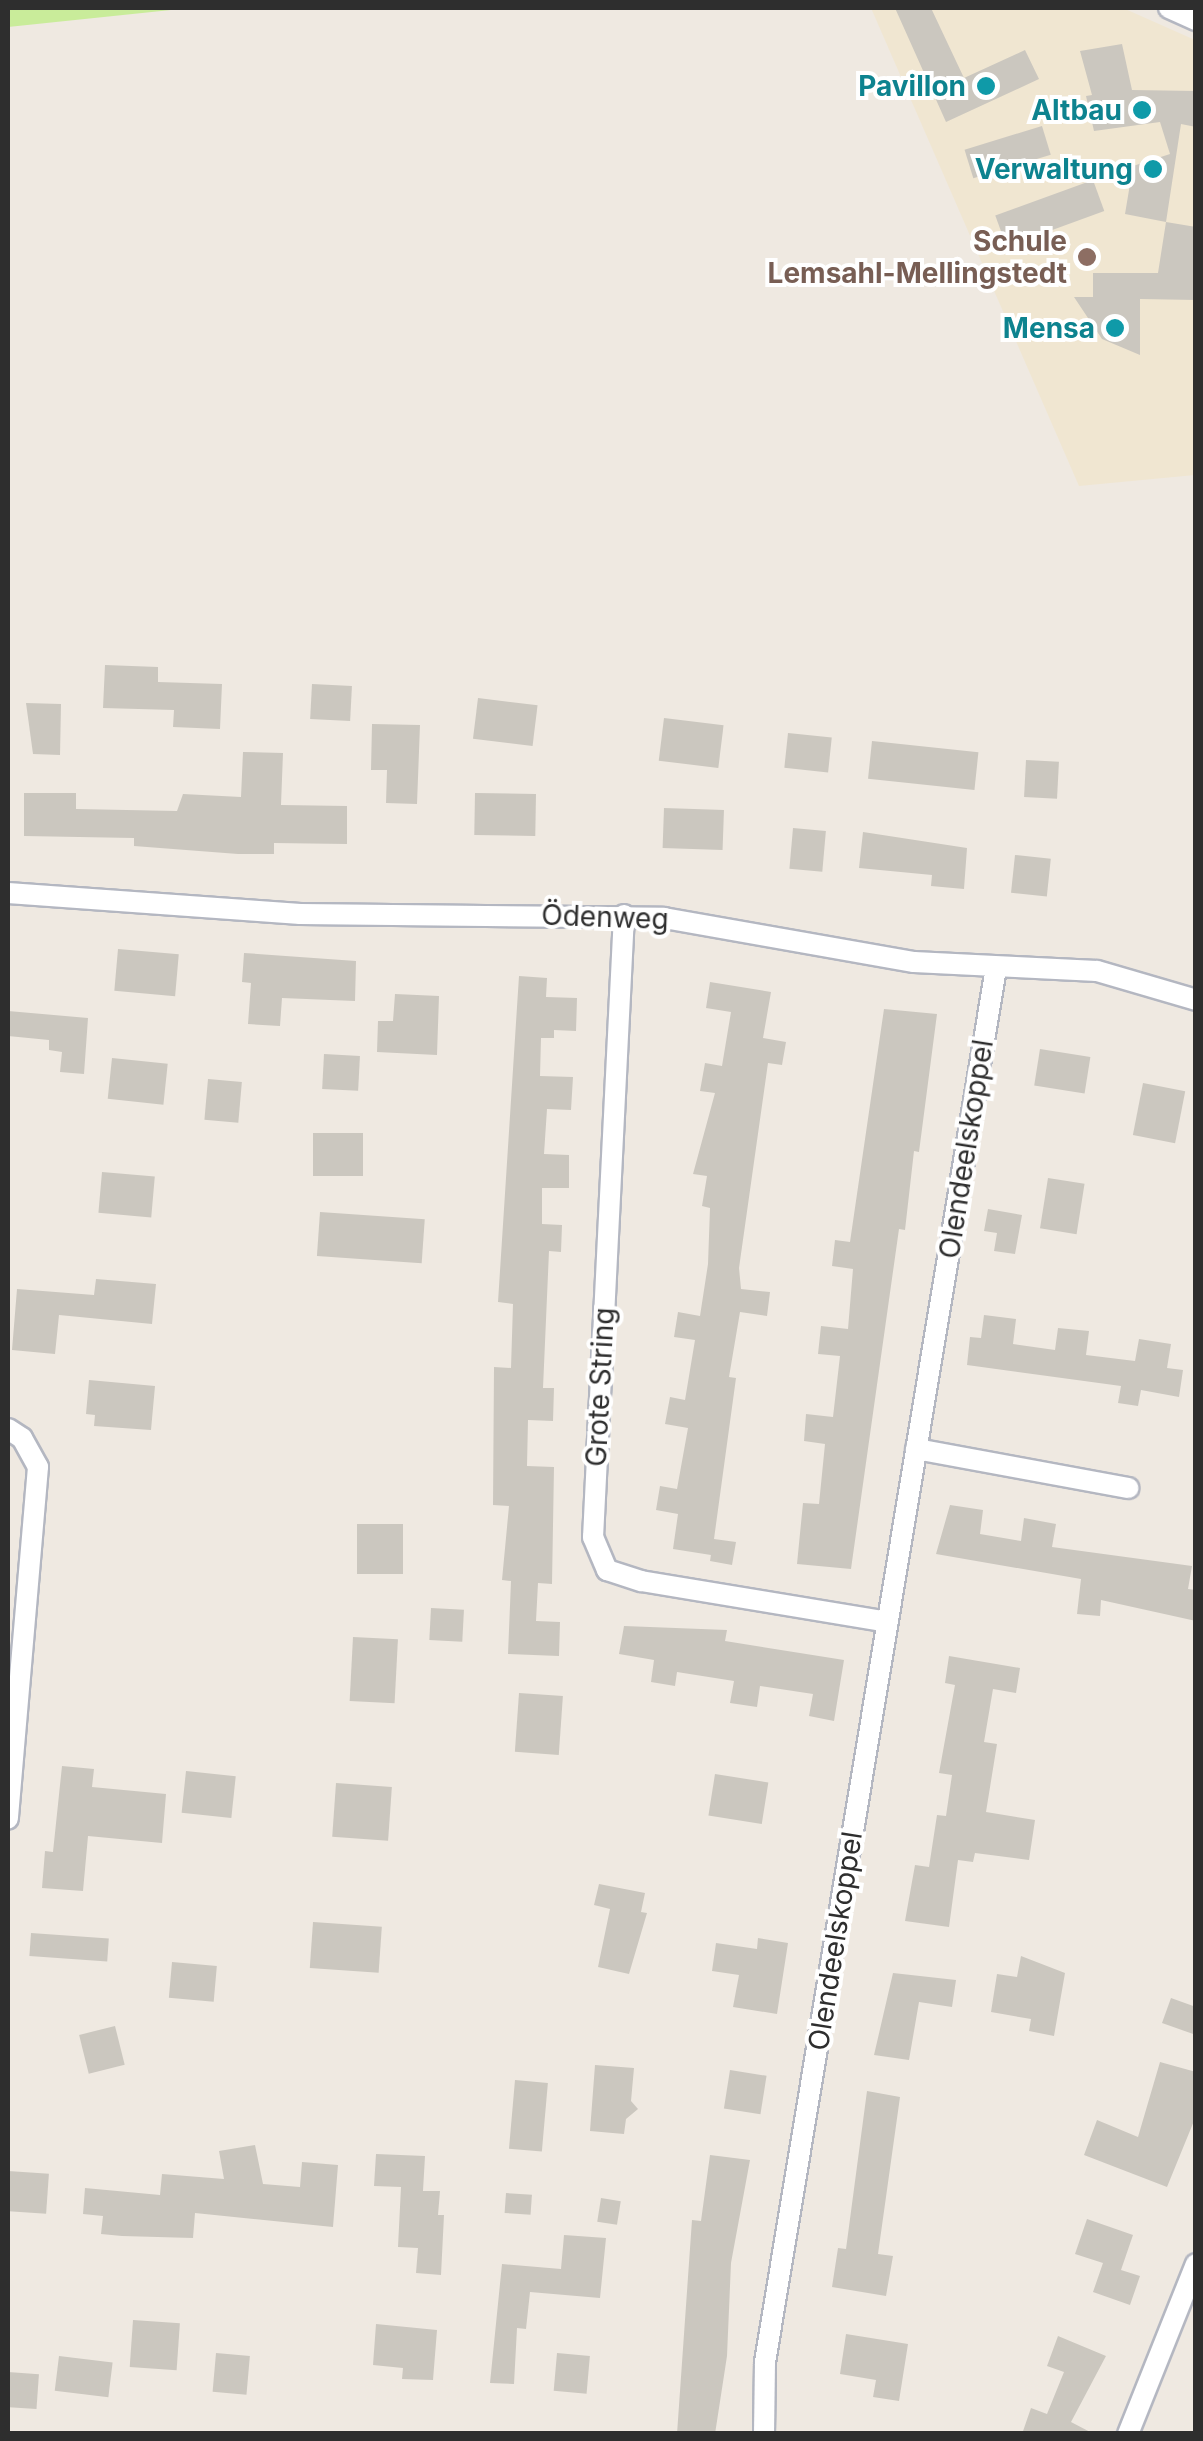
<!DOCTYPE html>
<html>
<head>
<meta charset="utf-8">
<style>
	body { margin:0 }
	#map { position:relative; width:1203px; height:2441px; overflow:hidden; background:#efe9e1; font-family:Inter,sans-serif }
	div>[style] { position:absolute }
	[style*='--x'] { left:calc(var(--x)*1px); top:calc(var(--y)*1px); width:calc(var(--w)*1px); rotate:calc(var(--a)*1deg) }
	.education>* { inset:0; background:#f0e6d1 }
	.pitch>* { inset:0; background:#c9ec9a }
	.building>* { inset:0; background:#cbc7bf; transform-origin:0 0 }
	.roads { filter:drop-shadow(2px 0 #b4b7c1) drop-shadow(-2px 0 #b4b7c1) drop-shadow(0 2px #b4b7c1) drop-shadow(0 -2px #b4b7c1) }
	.street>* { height:20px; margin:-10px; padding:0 10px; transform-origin:10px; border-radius:10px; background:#fff }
	.dots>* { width:28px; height:28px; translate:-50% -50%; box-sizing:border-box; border:5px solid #fff; border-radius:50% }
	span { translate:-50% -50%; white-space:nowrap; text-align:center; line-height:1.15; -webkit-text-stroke:8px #fff; paint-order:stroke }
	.culture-label { font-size:28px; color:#0d838f; font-weight:700 }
	.right { translate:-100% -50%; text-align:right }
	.education-label { font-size:28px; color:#785e54; font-weight:700 }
	.street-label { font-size:28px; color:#2e2e2e }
	.frame { position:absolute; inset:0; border:10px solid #2e2e2e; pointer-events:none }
</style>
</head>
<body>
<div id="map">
	<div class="education">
		<i style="clip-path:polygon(871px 8px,1123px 8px,1195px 40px,1195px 475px,1079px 486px)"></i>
	</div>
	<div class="pitch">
		<i style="clip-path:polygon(8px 8px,190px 8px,8px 27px)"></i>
	</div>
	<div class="building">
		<i style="clip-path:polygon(895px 8px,931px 8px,964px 78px,1025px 50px,1039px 79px,946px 122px)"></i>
		<i style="clip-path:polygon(1122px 44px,1132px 90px,1196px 91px,1196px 127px,1181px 124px,1166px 222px,1125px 214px,1133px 166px,1170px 154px,1160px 122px,1094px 131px,1086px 96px,1092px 95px,1080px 51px)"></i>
		<i style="left:1042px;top:126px;width:30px;height:81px;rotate:73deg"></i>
		<i style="left:1093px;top:180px;width:33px;height:104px;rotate:70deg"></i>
		<i style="clip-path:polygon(1166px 222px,1196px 227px,1196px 300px,1140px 299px,1140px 355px,1102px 339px,1074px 297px,1093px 297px,1093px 273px,1158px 273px)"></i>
		<i style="clip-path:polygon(105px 665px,158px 667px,158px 682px,222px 684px,220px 729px,173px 727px,174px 710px,103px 708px)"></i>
		<i style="left:312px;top:684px;width:40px;height:35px;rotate:3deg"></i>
		<i style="left:478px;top:698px;width:60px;height:41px;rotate:7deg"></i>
		<i style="clip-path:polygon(26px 703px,61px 704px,60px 755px,33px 754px)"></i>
		<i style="left:664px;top:718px;width:60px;height:43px;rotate:7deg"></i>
		<i style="clip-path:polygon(372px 724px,420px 725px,417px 804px,386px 803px,387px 770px,371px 770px)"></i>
		<i style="left:788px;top:733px;width:44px;height:35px;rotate:6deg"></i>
		<i style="left:872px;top:741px;width:107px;height:38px;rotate:6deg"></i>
		<i style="clip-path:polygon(243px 752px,283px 753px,281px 805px,347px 806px,347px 844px,274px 843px,274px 854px,238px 854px,134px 846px,134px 838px,24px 836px,24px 793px,76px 793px,76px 809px,177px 811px,183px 794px,241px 797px)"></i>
		<i style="left:1026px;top:760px;width:33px;height:37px;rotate:3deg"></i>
		<i style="left:475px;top:793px;width:61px;height:42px;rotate:1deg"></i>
		<i style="left:664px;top:808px;width:60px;height:40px;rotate:2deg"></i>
		<i style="left:793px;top:828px;width:33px;height:41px;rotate:5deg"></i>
		<i style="clip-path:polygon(863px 832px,967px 848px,964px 889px,931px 886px,932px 875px,859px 868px)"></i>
		<i style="left:1015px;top:855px;width:36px;height:38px;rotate:6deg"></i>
		<i style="left:118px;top:949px;width:61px;height:42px;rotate:5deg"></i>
		<i style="clip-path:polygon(244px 953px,356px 961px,355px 1001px,282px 998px,280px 1026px,248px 1024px,251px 983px,242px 982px)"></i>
		<i style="clip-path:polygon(519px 976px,547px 978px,546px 997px,577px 998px,576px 1031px,554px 1030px,554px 1038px,541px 1038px,540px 1076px,573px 1077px,571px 1110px,547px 1109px,544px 1154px,569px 1155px,569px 1188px,542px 1188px,542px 1224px,562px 1225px,561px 1252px,549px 1251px,548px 1274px,543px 1388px,554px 1388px,553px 1421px,528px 1420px,527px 1466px,554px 1467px,552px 1584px,538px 1583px,536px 1621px,560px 1622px,559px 1656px,508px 1654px,511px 1581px,502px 1580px,509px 1506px,493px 1505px,494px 1367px,511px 1368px,513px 1304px,498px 1302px)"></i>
		<i style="clip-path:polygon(710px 982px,771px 992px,763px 1038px,786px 1042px,782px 1065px,768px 1063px,739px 1268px,741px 1289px,770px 1292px,767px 1316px,740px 1312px,729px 1377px,736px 1378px,714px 1539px,736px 1542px,732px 1565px,710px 1561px,712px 1548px,711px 1555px,673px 1549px,678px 1514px,656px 1510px,660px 1486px,677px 1489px,688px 1428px,665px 1424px,670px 1397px,685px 1400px,695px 1340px,674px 1337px,678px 1312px,700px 1316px,708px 1264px,710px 1208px,702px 1206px,707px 1176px,693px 1174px,715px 1093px,700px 1091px,705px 1063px,722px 1066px,731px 1012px,706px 1008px)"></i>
		<i style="clip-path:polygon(395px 994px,439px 996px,437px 1055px,377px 1052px,378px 1021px,393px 1021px)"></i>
		<i style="clip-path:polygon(884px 1009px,937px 1014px,919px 1152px,914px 1151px,905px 1230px,899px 1229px,851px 1569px,797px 1564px,803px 1503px,819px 1504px,825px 1444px,804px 1441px,806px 1414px,833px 1417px,840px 1356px,818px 1354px,821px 1326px,848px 1329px,853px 1269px,832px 1266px,835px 1240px,850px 1242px)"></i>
		<i style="clip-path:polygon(8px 1011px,88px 1018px,84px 1074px,60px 1072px,62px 1052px,49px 1050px,49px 1040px,8px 1036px)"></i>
		<i style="left:1040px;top:1049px;width:51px;height:37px;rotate:9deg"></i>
		<i style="left:324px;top:1054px;width:36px;height:35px;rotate:3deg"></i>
		<i style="left:112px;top:1058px;width:56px;height:41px;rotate:6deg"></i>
		<i style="left:208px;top:1079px;width:34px;height:41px;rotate:5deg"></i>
		<i style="left:1143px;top:1083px;width:43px;height:53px;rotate:11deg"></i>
		<i style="left:313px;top:1133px;width:50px;height:43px"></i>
		<i style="left:102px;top:1172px;width:53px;height:41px;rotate:5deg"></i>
		<i style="left:1048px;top:1178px;width:37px;height:51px;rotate:9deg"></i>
		<i style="clip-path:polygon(988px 1209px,1022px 1215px,1015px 1254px,994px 1251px,997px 1233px,984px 1231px)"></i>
		<i style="left:320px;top:1212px;width:105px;height:44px;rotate:4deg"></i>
		<i style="clip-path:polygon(96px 1279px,156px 1284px,152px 1324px,59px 1315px,55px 1354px,12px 1350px,17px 1289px,94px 1295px)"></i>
		<i style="clip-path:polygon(984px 1315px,1016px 1319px,1013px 1344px,1055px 1350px,1058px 1328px,1089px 1331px,1086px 1355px,1135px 1361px,1139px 1339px,1171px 1344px,1167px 1368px,1183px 1370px,1179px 1397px,1141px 1390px,1138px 1406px,1118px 1403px,1121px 1386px,967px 1365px,970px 1337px,981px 1338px)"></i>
		<i style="clip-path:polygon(89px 1380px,155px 1386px,151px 1430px,94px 1426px,95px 1415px,86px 1414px)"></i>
		<i style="clip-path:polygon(950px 1505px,983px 1510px,980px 1534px,1021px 1541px,1024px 1518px,1056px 1524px,1052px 1547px,1192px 1566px,1188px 1589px,1196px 1590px,1196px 1621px,1101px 1600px,1100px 1616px,1077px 1614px,1081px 1579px,936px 1554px)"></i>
		<i style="left:357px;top:1524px;width:46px;height:50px"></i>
		<i style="left:431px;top:1608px;width:33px;height:32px;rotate:3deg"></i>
		<i style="clip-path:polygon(624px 1626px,727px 1630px,725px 1641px,844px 1660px,834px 1721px,809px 1716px,813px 1694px,760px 1686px,757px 1707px,730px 1703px,734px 1681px,677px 1672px,675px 1686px,651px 1682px,654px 1660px,619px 1654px)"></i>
		<i style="left:353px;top:1637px;width:45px;height:64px;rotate:3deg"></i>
		<i style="clip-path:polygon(949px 1656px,1020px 1668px,1016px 1693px,993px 1689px,984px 1742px,997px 1744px,986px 1812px,1035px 1820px,1029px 1860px,975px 1853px,973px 1862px,958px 1860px,949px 1927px,905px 1921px,915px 1865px,929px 1867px,937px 1815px,946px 1816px,952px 1775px,939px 1773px,955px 1685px,945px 1683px)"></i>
		<i style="left:519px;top:1693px;width:44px;height:59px;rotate:4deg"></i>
		<i style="clip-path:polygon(62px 1766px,94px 1769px,92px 1787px,166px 1794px,162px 1843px,88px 1836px,83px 1891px,42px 1888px,45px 1851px,53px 1852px)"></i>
		<i style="left:186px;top:1771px;width:50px;height:42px;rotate:6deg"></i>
		<i style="left:715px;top:1774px;width:54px;height:42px;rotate:9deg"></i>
		<i style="left:336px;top:1783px;width:56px;height:54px;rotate:4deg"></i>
		<i style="clip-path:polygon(599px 1884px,645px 1893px,641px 1912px,647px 1913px,629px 1974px,598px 1967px,610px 1909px,594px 1905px)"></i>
		<i style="left:313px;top:1922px;width:69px;height:46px;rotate:4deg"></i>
		<i style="left:31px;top:1933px;width:78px;height:23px;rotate:4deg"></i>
		<i style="clip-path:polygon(758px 1938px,788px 1943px,777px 2014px,733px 2007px,739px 1975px,712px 1971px,716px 1943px,757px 1949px)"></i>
		<i style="clip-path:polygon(1021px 1956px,1065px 1973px,1054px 2036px,1029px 2031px,1031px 2019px,991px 2012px,997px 1974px,1017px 1977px)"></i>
		<i style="left:172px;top:1962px;width:45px;height:36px;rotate:5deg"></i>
		<i style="clip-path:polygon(893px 1973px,956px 1980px,952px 2007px,919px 2002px,909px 2060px,874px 2055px)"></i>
		<i style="clip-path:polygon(1171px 1998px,1196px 2007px,1196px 2035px,1162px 2023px)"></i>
		<i style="left:115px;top:2026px;width:40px;height:37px;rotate:76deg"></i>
		<i style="clip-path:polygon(1160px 2062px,1196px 2072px,1196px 2116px,1167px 2187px,1084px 2155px,1097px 2120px,1138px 2137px)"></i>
		<i style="clip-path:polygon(595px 2065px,634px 2068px,631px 2101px,638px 2109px,626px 2119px,624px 2134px,590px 2131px)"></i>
		<i style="left:730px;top:2070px;width:37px;height:39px;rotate:9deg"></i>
		<i style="left:515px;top:2080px;width:33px;height:69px;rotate:5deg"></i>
		<i style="clip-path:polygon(867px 2091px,900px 2097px,878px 2254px,893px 2256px,886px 2296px,832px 2287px,838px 2248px,846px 2249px)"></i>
		<i style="clip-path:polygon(255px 2145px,263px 2184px,300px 2187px,302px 2162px,338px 2165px,333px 2227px,195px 2213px,193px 2238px,122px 2236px,101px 2234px,103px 2216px,83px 2214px,85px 2188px,160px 2195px,162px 2174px,224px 2179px,219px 2151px)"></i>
		<i style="clip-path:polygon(376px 2154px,425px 2156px,423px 2191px,440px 2191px,438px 2215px,444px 2215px,441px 2275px,416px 2273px,418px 2248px,398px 2247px,401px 2187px,374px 2186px)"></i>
		<i style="clip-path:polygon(710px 2155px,750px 2160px,731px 2263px,727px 2356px,715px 2434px,677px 2434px,692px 2220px,701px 2221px)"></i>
		<i style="left:8px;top:2171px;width:41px;height:40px;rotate:4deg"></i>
		<i style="left:506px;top:2193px;width:26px;height:20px;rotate:4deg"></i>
		<i style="left:601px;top:2198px;width:20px;height:24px;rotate:9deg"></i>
		<i style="clip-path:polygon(1087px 2219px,1133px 2235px,1121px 2270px,1140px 2276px,1130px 2305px,1093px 2292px,1103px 2263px,1075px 2254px)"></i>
		<i style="clip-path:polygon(564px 2235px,606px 2238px,600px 2298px,530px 2292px,526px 2329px,517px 2328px,514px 2384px,490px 2383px,502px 2264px,561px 2269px)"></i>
		<i style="left:133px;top:2320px;width:47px;height:47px;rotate:4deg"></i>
		<i style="clip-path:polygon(376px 2324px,437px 2330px,433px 2380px,402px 2379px,403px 2368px,373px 2365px)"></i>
		<i style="clip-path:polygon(846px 2334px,908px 2344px,899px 2401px,873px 2397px,876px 2380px,840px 2374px)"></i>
		<i style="clip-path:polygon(1058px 2336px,1106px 2356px,1071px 2422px,1094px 2434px,1022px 2434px,1031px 2408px,1047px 2414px,1064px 2372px,1047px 2366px)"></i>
		<i style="left:216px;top:2353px;width:34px;height:39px;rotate:5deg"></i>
		<i style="left:557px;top:2353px;width:33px;height:38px;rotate:5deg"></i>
		<i style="left:59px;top:2356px;width:54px;height:35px;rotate:7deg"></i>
		<i style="left:8px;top:2372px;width:31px;height:35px;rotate:4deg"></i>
	</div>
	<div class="roads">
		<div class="street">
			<i style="--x:1169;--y:8;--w:30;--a:24"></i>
			<i style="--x:8;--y:893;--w:293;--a:4.1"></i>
			<i style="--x:300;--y:914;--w:364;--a:0.6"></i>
			<i style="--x:664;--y:918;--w:254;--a:10"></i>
			<i style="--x:914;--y:962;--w:183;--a:2.8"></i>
			<i style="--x:1097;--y:971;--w:103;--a:16.3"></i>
			<i style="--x:624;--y:915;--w:623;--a:92.85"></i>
			<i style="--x:593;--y:1537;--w:36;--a:67"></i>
			<i style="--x:607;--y:1570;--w:36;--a:18"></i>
			<i style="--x:641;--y:1581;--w:250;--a:9.4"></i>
			<i style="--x:8;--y:1429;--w:17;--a:33"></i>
			<i style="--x:22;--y:1438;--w:33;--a:61"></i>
			<i style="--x:38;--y:1467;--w:353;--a:94.9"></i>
			<i style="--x:916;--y:1449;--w:216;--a:10.4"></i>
			<i style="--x:764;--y:2434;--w:72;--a:-89.2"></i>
			<i style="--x:765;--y:2362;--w:1413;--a:-80.59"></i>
			<i style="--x:1128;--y:2434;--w:183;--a:-68.2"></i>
		</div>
	</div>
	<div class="dots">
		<i style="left:986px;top:86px;background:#0f9aa8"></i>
		<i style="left:1142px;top:110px;background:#0f9aa8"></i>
		<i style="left:1153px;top:169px;background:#0f9aa8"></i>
		<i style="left:1087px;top:257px;background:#8d6e63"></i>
		<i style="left:1115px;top:328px;background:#0f9aa8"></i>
	</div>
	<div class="culture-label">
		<span class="right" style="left:966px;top:86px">Pavillon</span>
		<span class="right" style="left:1122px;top:110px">Altbau</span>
		<span class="right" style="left:1133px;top:169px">Verwaltung</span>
		<span class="right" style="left:1095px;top:328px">Mensa</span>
	</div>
	<div class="education-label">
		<span class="right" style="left:1067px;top:257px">Schule<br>Lemsahl-Mellingstedt</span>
	</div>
	<div class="street-label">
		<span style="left:605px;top:917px;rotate:2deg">Ödenweg</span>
		<span style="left:966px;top:1149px;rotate:-81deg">Olendeelskoppel</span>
		<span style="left:600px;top:1387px;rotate:-87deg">Grote String</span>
		<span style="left:835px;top:1941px;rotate:-81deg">Olendeelskoppel</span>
	</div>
	<div class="frame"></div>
</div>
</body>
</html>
